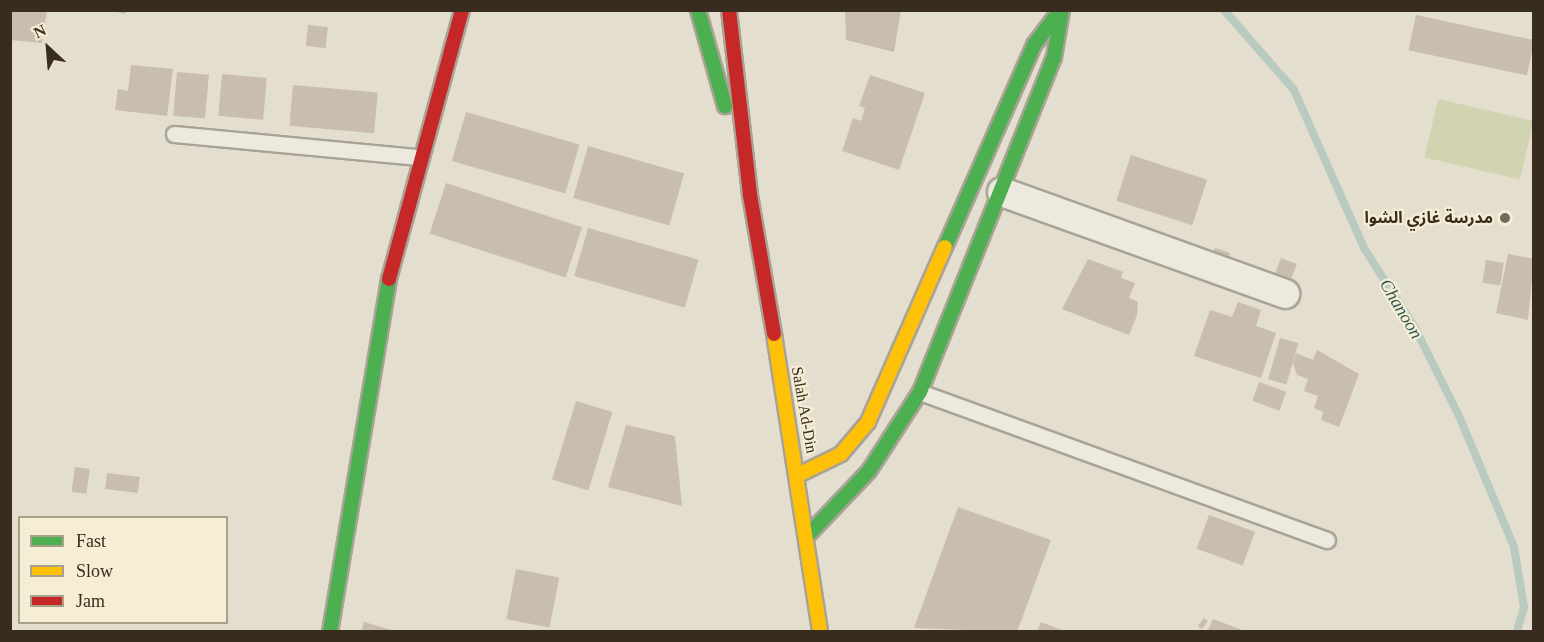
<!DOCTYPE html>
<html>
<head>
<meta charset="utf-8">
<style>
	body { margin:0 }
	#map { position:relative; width:1544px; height:642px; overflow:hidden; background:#e4dece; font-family:"Times New Roman","Noto Sans Arabic",serif }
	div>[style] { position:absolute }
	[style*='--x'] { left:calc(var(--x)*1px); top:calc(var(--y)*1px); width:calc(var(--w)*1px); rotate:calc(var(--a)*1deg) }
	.green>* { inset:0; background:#d2d4b1; transform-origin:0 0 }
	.stream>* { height:8px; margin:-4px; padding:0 4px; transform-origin:4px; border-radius:4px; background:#b9cac0 }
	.building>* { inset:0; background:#c8bdaf; transform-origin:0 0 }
	.roads { filter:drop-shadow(2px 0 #a9a397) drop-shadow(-2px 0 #a9a397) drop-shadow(0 2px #a9a397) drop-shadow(0 -2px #a9a397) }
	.lane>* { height:15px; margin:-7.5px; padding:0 7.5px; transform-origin:7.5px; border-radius:7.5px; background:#ece9df }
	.street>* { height:28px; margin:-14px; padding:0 14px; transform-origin:14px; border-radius:14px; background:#ece9df }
	.fast>* { height:14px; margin:-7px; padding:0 7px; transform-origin:7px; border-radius:7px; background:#4caf50 }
	.slow>* { height:14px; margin:-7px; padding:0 7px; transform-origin:7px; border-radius:7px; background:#ffc107 }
	.jam>* { height:14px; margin:-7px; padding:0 7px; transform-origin:7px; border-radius:7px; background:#c62828 }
	.dots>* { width:16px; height:16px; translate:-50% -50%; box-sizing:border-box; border:3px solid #f5edd4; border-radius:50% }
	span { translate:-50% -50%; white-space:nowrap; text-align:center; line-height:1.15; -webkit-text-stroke:4.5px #f5edd4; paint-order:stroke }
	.poi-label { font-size:16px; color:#382c1f; font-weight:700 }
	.right { translate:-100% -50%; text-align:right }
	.street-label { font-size:16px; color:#382c1f }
	.water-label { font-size:18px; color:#2e5857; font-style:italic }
	.frame { position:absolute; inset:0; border:12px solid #382c1f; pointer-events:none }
	.legend { position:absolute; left:18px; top:516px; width:210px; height:108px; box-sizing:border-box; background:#f5edd4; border:2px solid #a9a08c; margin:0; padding:8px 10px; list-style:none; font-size:18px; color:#382c1f }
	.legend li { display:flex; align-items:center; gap:12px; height:30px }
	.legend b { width:30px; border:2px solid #a9a08c }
	.north { position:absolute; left:18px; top:18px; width:60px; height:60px; -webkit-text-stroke:4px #f5edd4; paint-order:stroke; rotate:334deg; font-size:16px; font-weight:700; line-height:24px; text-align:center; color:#382c1f }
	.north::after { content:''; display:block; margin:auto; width:21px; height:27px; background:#382c1f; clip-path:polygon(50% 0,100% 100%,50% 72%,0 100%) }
</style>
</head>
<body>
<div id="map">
	<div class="green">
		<i style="left:1438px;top:99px;width:98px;height:60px;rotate:13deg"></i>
	</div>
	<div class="stream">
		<i style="--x:1224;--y:10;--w:106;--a:48.8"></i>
		<i style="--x:1294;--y:90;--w:173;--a:66.1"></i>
		<i style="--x:1364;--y:248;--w:95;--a:57.5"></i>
		<i style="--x:1415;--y:328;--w:98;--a:63.4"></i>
		<i style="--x:1459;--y:416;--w:142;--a:67.2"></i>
		<i style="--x:1514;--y:547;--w:61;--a:80.5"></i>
		<i style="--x:1524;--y:607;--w:26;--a:106"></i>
	</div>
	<div class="building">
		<i style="clip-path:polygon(10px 10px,47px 10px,42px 43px,10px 40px)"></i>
		<i style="clip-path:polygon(109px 10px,126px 10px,125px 14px)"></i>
		<i style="clip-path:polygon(901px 10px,894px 52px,846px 40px,845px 11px)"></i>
		<i style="left:1416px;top:15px;width:121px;height:36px;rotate:12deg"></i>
		<i style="left:308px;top:25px;width:20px;height:21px;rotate:6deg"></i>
		<i style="clip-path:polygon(131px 65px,173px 69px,167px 116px,115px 110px,118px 89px,128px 91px)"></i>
		<i style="left:177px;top:72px;width:32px;height:44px;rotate:5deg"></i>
		<i style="left:222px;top:74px;width:45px;height:42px;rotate:5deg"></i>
		<i style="clip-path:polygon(870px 75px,925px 93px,899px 170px,842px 151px,853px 118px,861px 121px,865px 108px,859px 106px)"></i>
		<i style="left:293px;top:85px;width:85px;height:41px;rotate:5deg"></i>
		<i style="left:466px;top:112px;width:118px;height:51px;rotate:16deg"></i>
		<i style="left:588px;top:146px;width:100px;height:54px;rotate:16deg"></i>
		<i style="left:1131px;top:155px;width:80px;height:48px;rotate:18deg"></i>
		<i style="left:446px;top:183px;width:143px;height:53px;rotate:18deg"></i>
		<i style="left:588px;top:228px;width:115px;height:50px;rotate:16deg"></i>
		<i style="left:1215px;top:248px;width:16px;height:14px;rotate:18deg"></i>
		<i style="clip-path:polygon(1508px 254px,1534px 259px,1528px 320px,1496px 313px)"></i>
		<i style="left:1281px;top:258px;width:17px;height:28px;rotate:21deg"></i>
		<i style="clip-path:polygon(1088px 259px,1123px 272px,1121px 278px,1135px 283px,1129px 298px,1138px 302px,1137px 315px,1129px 335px,1062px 309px)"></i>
		<i style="left:1486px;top:260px;width:18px;height:23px;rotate:9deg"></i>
		<i style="clip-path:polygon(1238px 302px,1261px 310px,1256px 326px,1276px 333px,1261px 378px,1194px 356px,1210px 310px,1232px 317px)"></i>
		<i style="left:1280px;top:338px;width:19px;height:43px;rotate:16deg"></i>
		<i style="clip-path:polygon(1317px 350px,1359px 374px,1339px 427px,1321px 420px,1323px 412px,1314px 408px,1318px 396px,1304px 391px,1308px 379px,1297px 375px,1293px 363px,1296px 353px,1313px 360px)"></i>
		<i style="left:1259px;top:382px;width:29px;height:20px;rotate:20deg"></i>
		<i style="left:576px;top:401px;width:38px;height:82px;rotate:17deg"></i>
		<i style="clip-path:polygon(626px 425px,675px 436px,682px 506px,608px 487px)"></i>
		<i style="left:75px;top:467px;width:15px;height:25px;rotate:8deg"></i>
		<i style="left:107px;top:473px;width:33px;height:16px;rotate:7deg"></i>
		<i style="clip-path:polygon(958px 507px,1051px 540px,1017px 632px,914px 628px)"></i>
		<i style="left:1209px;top:515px;width:49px;height:36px;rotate:20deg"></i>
		<i style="left:516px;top:569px;width:44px;height:51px;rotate:11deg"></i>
		<i style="left:1204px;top:618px;width:5px;height:10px;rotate:37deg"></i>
		<i style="clip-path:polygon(1213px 619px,1245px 631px,1245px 632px,1207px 632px)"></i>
		<i style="clip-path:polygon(364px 622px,395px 631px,395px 632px,361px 632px)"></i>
		<i style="clip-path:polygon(1041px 622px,1064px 631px,1064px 632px,1037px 632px)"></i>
	</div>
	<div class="roads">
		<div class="lane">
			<i style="--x:174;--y:134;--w:246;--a:5.4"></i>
			<i style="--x:920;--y:392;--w:433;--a:20"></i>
		</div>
		<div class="street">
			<i style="--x:1002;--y:192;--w:301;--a:19.8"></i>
		</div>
		<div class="fast">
			<i style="--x:698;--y:10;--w:100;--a:74.3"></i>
			<i style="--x:945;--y:247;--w:221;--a:-66.2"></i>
			<i style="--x:1034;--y:45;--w:39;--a:-53"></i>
			<i style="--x:809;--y:534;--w:87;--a:-46.4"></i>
			<i style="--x:869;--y:471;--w:94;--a:-57.2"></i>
			<i style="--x:920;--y:392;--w:361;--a:-68.2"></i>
			<i style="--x:1054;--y:57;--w:48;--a:-80.3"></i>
			<i style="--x:330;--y:632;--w:358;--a:-80.5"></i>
		</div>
		<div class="slow">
			<i style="--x:774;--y:334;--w:302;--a:81.2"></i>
			<i style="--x:798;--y:475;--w:48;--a:-26"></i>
			<i style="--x:841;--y:454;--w:42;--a:-49.8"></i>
			<i style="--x:868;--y:422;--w:191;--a:-66.3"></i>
		</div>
		<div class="jam">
			<i style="--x:729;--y:10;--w:186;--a:83.5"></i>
			<i style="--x:750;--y:195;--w:141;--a:80.2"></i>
			<i style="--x:389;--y:279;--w:279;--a:-74.8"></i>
		</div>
	</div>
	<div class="dots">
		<i style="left:1505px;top:218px;background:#746a5c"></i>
	</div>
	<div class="poi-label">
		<span class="right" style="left:1493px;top:218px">مدرسة غازي الشوا</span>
	</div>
	<div class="street-label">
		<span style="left:804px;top:410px;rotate:80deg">Salah Ad-Din</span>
	</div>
	<div class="water-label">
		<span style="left:1401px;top:309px;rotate:59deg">Chanoon</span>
	</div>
	<div class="frame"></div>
	<ul class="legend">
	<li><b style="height:8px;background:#4caf50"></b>Fast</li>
	<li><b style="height:8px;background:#ffc107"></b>Slow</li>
	<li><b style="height:8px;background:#c62828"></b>Jam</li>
	</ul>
	<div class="north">N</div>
</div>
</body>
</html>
